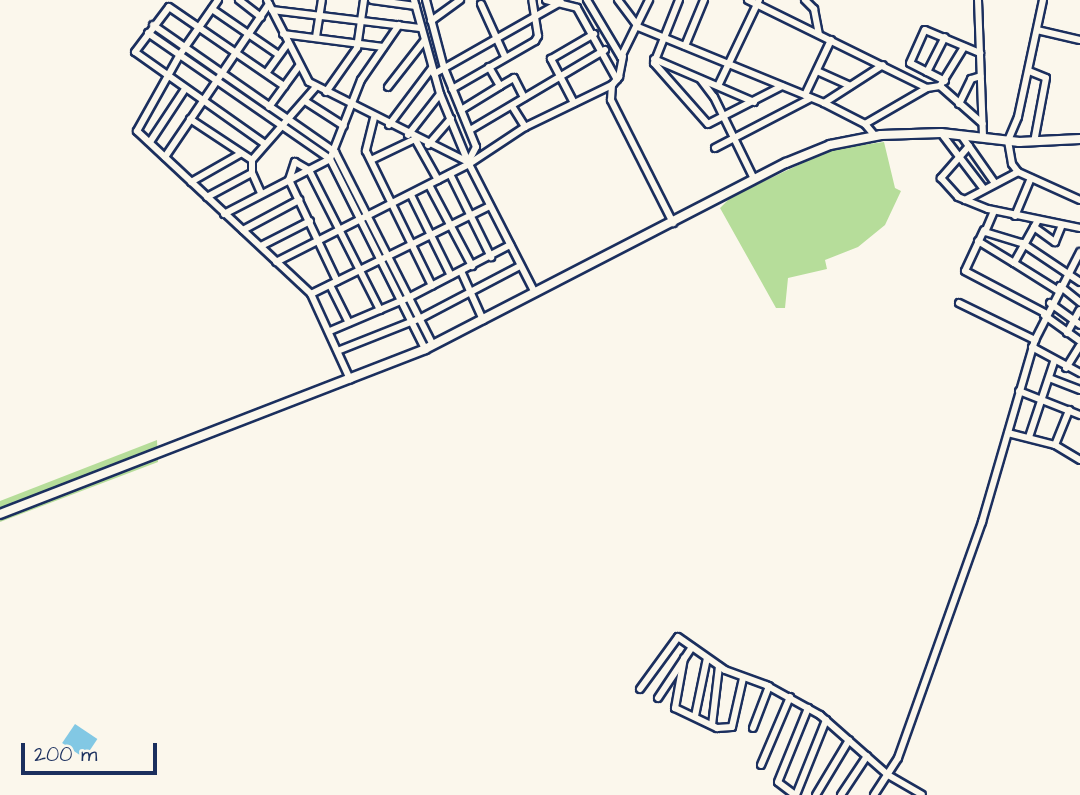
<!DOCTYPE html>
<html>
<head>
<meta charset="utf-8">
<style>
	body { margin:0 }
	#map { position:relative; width:1080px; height:795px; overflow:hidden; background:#fbf7ec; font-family:"Architects Daughter",sans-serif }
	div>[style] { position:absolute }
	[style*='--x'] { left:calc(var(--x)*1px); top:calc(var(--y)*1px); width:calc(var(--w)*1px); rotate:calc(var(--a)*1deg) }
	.green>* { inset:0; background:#b6dd9a }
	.water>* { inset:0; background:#82c8e4; transform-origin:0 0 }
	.roads { filter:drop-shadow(2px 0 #1b2f5e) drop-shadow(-2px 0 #1b2f5e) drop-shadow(0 2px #1b2f5e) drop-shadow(0 -2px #1b2f5e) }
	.minor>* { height:6px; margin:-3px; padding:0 3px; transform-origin:3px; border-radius:3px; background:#fbf7ec }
	.major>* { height:8px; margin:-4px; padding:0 4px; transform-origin:4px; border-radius:4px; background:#fbf7ec }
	span { translate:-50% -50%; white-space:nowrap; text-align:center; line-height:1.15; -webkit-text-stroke:5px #fbf7ec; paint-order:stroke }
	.scale { position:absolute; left:21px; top:743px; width:136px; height:32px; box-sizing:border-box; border:4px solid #1b2f5e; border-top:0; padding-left:9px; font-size:21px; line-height:24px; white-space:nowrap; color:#1b2f5e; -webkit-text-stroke:5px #fbf7ec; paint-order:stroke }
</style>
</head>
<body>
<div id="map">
	<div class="green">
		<i style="clip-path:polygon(884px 142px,895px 188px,901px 191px,885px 225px,858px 247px,825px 260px,827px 269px,788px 278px,785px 308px,776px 308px,720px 208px,731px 197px,832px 149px)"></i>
		<i style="clip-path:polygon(157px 440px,158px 462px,0 522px,0 501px)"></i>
	</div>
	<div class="water">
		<i style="left:75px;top:724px;width:27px;height:23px;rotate:34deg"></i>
	</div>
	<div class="roads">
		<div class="minor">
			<i style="--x:218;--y:0;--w:68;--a:124.9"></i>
			<i style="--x:179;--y:56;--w:86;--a:119.2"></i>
			<i style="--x:137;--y:131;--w:238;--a:43.1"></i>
			<i style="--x:311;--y:294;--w:94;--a:65.4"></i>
			<i style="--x:239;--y:0;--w:28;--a:38"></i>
			<i style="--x:267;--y:0;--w:92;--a:62.9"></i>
			<i style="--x:309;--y:82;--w:178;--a:26.7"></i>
			<i style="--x:372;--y:0;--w:44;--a:7.8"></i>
			<i style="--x:414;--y:0;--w:98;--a:74.5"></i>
			<i style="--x:440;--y:94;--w:74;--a:67.6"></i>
			<i style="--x:468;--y:162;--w:147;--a:62.9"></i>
			<i style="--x:426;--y:0;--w:70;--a:75.2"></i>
			<i style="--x:444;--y:68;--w:85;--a:67.9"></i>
			<i style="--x:476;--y:147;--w:17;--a:118"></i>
			<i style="--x:546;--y:0;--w:32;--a:14"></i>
			<i style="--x:577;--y:8;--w:82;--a:60.9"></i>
			<i style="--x:587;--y:0;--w:66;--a:59.2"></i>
			<i style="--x:621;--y:57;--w:64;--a:-63.8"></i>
			<i style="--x:618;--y:0;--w:34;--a:53"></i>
			<i style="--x:638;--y:27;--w:201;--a:22.2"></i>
			<i style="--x:824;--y:103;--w:46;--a:27.1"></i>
			<i style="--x:865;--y:124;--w:16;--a:50"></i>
			<i style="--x:679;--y:0;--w:68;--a:111.6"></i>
			<i style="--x:654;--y:63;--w:81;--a:48.5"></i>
			<i style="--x:708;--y:124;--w:83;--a:-27.2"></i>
			<i style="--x:748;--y:0;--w:199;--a:26.2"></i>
			<i style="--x:805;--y:0;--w:13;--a:45"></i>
			<i style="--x:814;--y:9;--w:25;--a:79"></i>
			<i style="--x:978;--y:0;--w:136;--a:87.9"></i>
			<i style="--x:1043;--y:0;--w:120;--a:102.1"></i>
			<i style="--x:1018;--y:117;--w:26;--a:113"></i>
			<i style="--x:1008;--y:141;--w:23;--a:80"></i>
			<i style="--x:1012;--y:164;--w:10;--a:53"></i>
			<i style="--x:1018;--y:172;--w:68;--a:24.3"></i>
			<i style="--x:481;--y:4;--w:58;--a:65.6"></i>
			<i style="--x:212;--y:9;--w:81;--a:34.5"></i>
			<i style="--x:272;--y:10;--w:149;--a:6.9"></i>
			<i style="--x:431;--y:21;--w:36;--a:-36"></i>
			<i style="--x:153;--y:25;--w:222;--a:34.9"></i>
			<i style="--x:335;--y:152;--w:216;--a:63.1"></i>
			<i style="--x:1037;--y:30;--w:44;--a:13.1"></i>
			<i style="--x:148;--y:33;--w:221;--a:34.7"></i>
			<i style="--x:330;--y:159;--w:212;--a:63.4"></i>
			<i style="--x:283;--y:34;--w:101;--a:7.4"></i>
			<i style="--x:316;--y:37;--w:37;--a:-81"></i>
			<i style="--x:685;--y:46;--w:50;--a:-67.6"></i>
			<i style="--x:654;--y:59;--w:109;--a:23.3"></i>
			<i style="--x:817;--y:71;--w:36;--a:24"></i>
			<i style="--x:1029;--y:71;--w:18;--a:22"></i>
			<i style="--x:1046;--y:78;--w:65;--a:100.6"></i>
			<i style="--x:267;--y:72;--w:34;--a:-54"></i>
			<i style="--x:927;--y:72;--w:39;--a:-63"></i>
			<i style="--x:434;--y:74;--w:146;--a:-29.6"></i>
			<i style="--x:701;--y:80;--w:21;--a:53"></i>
			<i style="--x:714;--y:97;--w:91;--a:64"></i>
			<i style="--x:945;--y:81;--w:39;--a:-153"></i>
			<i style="--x:910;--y:63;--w:36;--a:-66"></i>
			<i style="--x:925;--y:30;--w:60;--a:22.7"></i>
			<i style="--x:612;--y:85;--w:15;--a:94"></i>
			<i style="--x:611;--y:100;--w:138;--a:63.2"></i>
			<i style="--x:500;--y:86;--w:16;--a:-30"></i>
			<i style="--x:514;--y:78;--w:22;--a:63"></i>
			<i style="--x:718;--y:86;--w:95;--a:-64.5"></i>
			<i style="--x:940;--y:86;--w:57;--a:41.5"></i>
			<i style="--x:388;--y:87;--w:58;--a:-52"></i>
			<i style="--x:452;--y:89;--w:96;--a:-30"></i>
			<i style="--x:535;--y:41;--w:6;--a:-59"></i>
			<i style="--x:538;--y:36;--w:36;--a:-99"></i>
			<i style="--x:326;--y:92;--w:54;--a:-54.8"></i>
			<i style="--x:357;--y:48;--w:49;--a:-81.7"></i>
			<i style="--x:805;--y:95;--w:61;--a:-64.7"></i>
			<i style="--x:305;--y:101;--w:46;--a:32.7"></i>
			<i style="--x:574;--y:103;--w:50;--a:-117.6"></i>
			<i style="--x:551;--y:59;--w:50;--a:-30.2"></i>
			<i style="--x:824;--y:103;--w:70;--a:-32.8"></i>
			<i style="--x:959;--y:104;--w:28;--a:-64"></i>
			<i style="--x:971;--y:79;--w:10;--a:-17"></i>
			<i style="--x:512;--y:106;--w:25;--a:58"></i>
			<i style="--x:269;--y:107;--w:51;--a:-53.8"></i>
			<i style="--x:461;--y:110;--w:46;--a:-31.6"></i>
			<i style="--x:500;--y:86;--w:22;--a:-120"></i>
			<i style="--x:374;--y:118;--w:34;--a:104"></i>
			<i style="--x:366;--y:151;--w:150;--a:63.9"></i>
			<i style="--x:190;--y:119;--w:74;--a:33.5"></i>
			<i style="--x:865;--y:124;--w:72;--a:-30.1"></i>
			<i style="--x:927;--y:88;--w:13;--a:-9"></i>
			<i style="--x:940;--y:86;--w:46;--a:-58.4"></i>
			<i style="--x:389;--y:125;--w:71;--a:-53"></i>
			<i style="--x:470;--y:130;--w:157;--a:-30.7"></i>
			<i style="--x:941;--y:133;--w:69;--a:52.6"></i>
			<i style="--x:408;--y:135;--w:52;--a:-52"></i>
			<i style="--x:961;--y:135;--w:57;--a:54.9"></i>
			<i style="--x:150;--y:142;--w:64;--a:-56.6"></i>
			<i style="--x:265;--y:144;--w:159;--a:-144.7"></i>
			<i style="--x:135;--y:52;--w:56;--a:-52.9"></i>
			<i style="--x:169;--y:7;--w:140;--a:34.5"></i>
			<i style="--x:428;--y:145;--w:35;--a:-49"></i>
			<i style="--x:969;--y:146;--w:43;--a:131.2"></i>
			<i style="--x:941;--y:178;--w:25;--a:48"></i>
			<i style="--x:958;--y:197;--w:32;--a:22"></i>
			<i style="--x:988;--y:209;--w:94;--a:11.7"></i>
			<i style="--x:715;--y:148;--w:108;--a:-27.5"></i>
			<i style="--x:165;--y:157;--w:185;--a:-55.8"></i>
			<i style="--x:371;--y:160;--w:49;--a:-25.5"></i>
			<i style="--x:415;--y:139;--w:47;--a:60.7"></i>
			<i style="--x:450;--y:174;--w:93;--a:63.7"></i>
			<i style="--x:191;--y:182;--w:56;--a:-29.7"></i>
			<i style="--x:429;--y:185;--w:92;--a:62"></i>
			<i style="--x:261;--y:193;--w:22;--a:-114"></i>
			<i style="--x:252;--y:173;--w:13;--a:-90"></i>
			<i style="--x:252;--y:160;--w:97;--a:-48.8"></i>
			<i style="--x:411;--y:195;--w:90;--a:63.7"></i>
			<i style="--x:207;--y:197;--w:51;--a:-28.1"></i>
			<i style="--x:965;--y:200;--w:60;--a:-27.8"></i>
			<i style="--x:994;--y:211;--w:23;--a:113"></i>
			<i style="--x:985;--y:232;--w:39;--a:17"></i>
			<i style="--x:1022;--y:243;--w:70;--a:33.9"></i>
			<i style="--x:224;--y:214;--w:119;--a:-27.4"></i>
			<i style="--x:330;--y:159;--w:85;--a:-68.6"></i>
			<i style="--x:361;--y:80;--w:67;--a:-55.4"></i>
			<i style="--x:1015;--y:216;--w:41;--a:-67.2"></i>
			<i style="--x:1038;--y:220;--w:49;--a:119.2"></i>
			<i style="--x:1014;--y:263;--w:51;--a:32.1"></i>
			<i style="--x:1034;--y:227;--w:26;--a:36"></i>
			<i style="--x:1055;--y:242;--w:18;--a:-68"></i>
			<i style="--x:243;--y:230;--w:64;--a:-28.2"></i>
			<i style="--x:984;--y:230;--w:45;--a:114.9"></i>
			<i style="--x:965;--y:271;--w:90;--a:27.7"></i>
			<i style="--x:978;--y:241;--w:42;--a:31.4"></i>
			<i style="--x:261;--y:246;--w:55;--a:-27"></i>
			<i style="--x:276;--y:262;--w:216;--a:-26.9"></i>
			<i style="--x:469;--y:164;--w:67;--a:-33.5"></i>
			<i style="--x:525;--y:127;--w:97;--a:-25.8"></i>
			<i style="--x:612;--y:85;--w:11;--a:-49"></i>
			<i style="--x:619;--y:77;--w:21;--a:-79"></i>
			<i style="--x:461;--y:271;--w:54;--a:65.8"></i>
			<i style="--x:337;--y:281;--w:112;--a:-115.4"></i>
			<i style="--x:289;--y:180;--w:19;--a:-72"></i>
			<i style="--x:295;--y:162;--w:16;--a:30"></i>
			<i style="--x:309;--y:170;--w:157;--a:63.1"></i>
			<i style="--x:330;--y:285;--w:42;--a:63.4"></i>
			<i style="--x:1060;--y:286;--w:26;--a:39"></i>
			<i style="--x:311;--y:294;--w:199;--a:-26.2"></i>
			<i style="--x:959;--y:303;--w:85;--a:26"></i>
			<i style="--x:1050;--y:303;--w:37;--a:36"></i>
			<i style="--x:1044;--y:315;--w:44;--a:35.8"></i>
			<i style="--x:330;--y:331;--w:87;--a:-23"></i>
			<i style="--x:410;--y:297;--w:113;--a:-27.5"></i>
			<i style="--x:1067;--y:333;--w:26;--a:-61"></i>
			<i style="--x:1032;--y:347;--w:55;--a:28.4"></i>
			<i style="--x:340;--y:350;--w:87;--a:-21.6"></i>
			<i style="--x:421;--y:318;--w:112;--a:-27.7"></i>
			<i style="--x:1066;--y:368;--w:26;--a:-58"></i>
			<i style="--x:1049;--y:378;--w:33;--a:21"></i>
			<i style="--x:1019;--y:391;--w:66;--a:21.5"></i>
			<i style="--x:1008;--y:433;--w:49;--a:14.3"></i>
			<i style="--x:1055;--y:445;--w:29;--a:31"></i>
			<i style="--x:1029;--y:437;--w:79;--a:-71.6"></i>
			<i style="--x:1055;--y:445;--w:38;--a:-68"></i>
			<i style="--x:684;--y:658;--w:51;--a:100.2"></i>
			<i style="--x:675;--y:708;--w:47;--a:25.5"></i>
			<i style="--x:717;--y:728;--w:15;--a:-4"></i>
			<i style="--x:732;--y:727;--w:50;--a:-77.3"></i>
			<i style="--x:640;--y:689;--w:64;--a:-53.8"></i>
			<i style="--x:678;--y:637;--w:57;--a:35.1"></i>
			<i style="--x:725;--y:670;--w:44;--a:20.1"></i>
			<i style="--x:766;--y:685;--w:62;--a:29.1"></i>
			<i style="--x:820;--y:715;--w:91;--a:41.4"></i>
			<i style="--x:888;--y:775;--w:39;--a:30"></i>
			<i style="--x:658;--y:698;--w:61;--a:-56.3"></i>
			<i style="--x:695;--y:716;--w:59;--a:-78.3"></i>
			<i style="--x:712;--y:725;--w:59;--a:-83.2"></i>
			<i style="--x:753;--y:728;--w:45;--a:-69.1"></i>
			<i style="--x:761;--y:765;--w:74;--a:-66.9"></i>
			<i style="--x:795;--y:795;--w:21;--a:-143"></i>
			<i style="--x:778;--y:782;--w:80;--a:-67.9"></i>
			<i style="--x:796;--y:795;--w:81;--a:-68.2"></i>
			<i style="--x:816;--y:795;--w:64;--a:-59"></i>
			<i style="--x:841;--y:795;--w:47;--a:-56.3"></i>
			<i style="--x:874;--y:795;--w:44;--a:-57"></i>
			<i style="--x:898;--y:758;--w:251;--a:-70.4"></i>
			<i style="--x:982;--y:522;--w:190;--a:-73.8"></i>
			<i style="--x:1035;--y:340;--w:99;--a:-62.9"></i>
		</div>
		<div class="major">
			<i style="--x:0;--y:514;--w:456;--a:-21.2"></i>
			<i style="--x:425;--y:349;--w:406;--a:-27.3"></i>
			<i style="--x:786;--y:163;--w:48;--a:-22.2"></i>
			<i style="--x:830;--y:145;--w:52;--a:-11.1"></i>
			<i style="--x:881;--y:135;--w:60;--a:-1.9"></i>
			<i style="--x:941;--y:133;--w:79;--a:6.6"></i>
			<i style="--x:1019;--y:142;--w:61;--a:-2.8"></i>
		</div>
	</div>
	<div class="scale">200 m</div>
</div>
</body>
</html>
